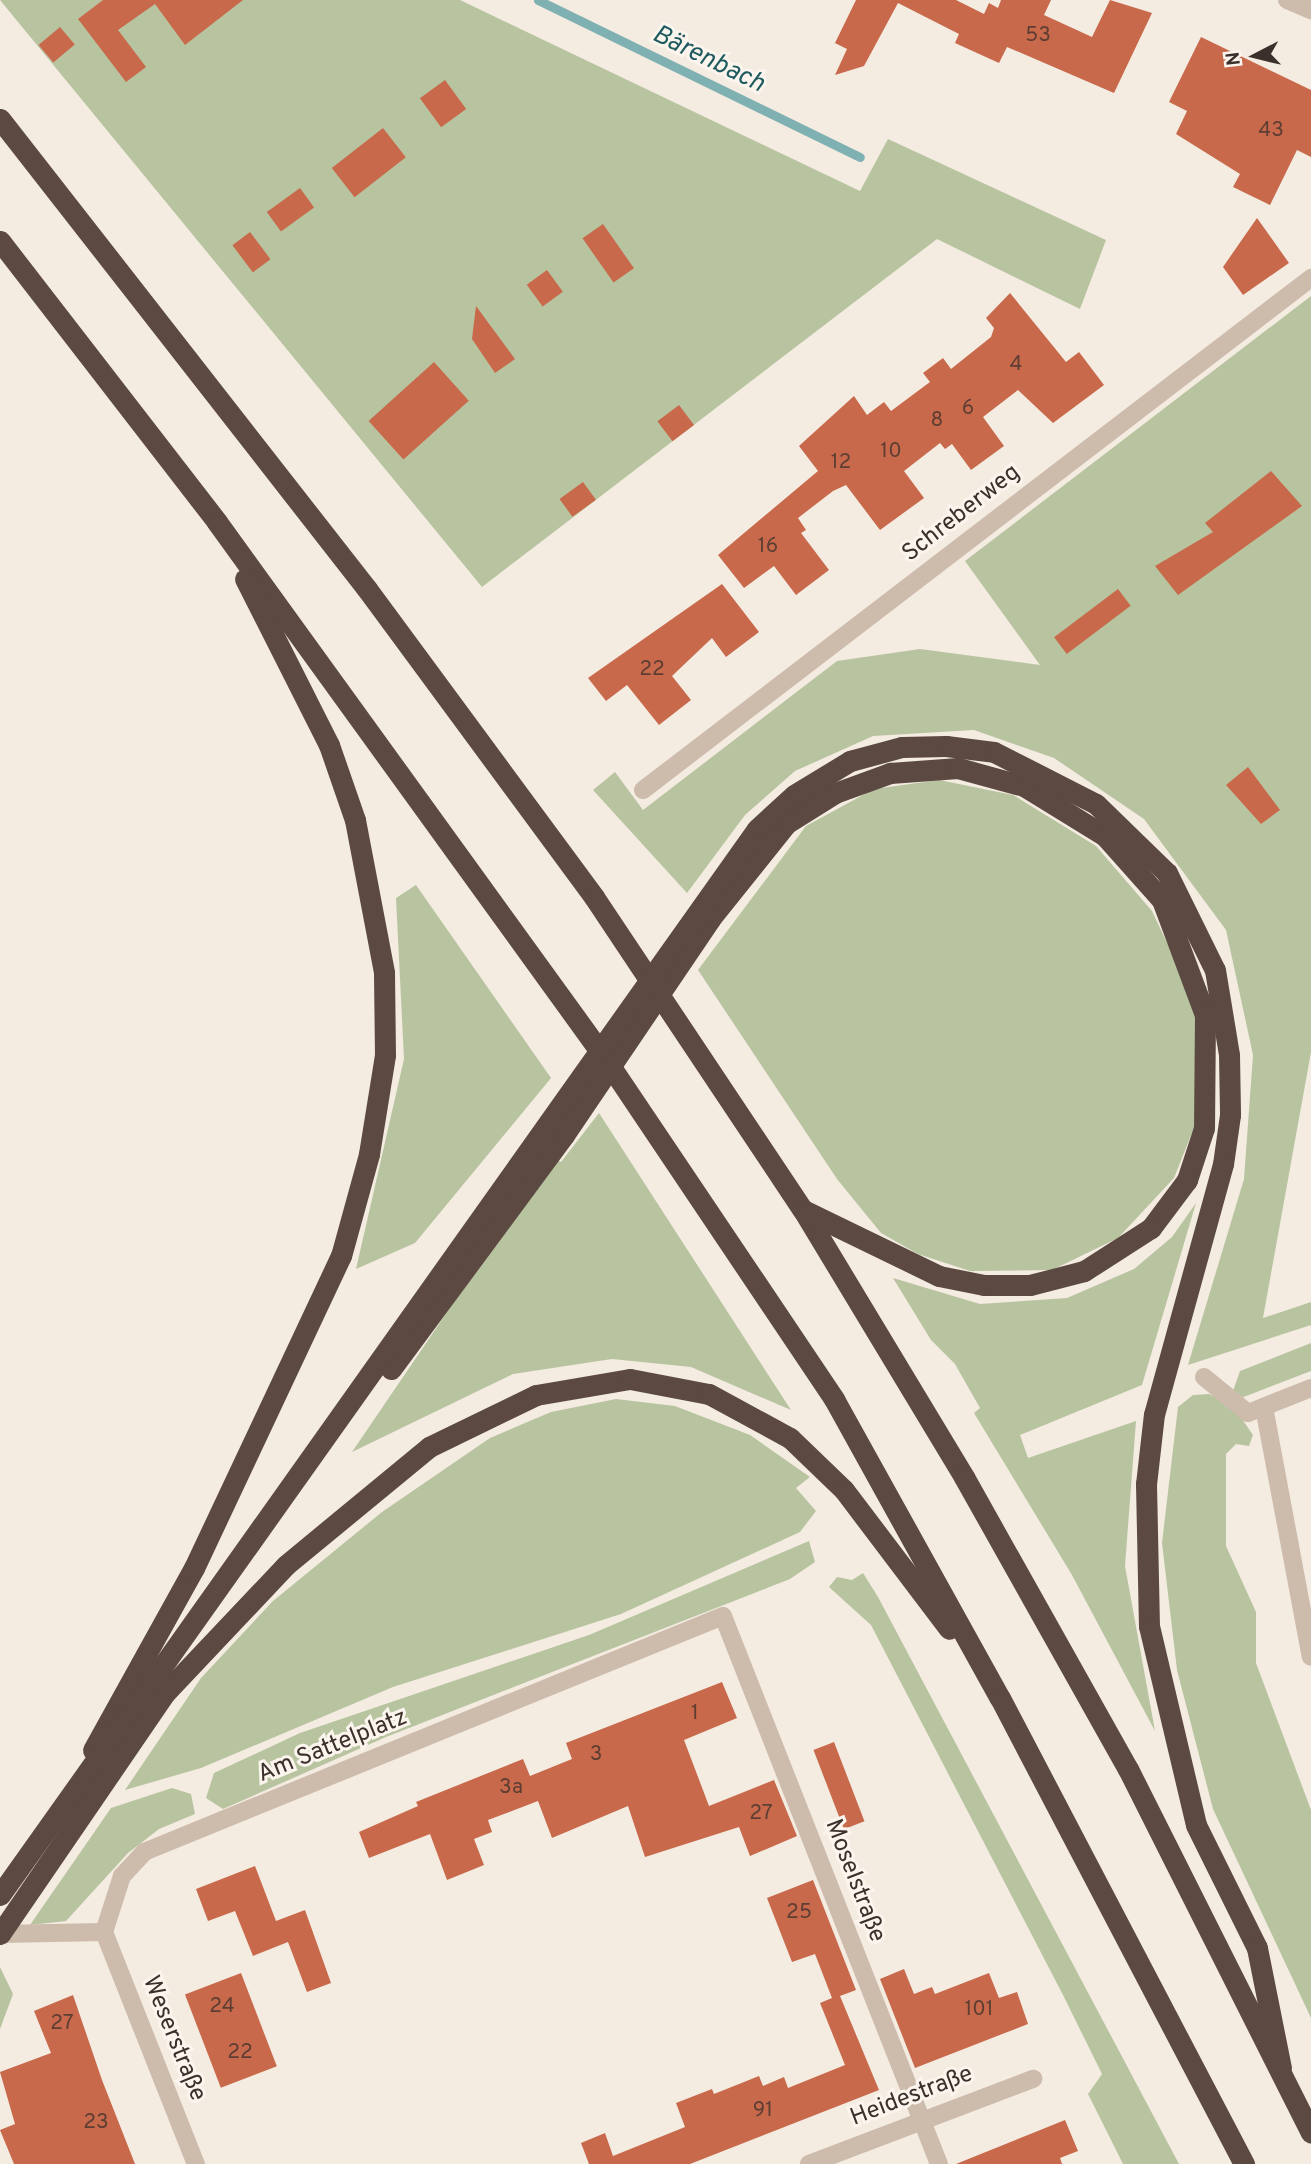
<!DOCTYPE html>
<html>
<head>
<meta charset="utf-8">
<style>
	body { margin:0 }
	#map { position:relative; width:1311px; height:2164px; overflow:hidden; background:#f4ebe1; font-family:Overpass,sans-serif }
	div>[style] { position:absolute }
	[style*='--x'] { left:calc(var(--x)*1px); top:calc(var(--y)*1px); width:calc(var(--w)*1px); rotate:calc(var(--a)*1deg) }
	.green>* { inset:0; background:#b8c4a0 }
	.stream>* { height:9px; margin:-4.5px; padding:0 4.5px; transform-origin:4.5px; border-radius:4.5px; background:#7fb0b2 }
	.building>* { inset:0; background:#c8694b; transform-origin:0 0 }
	.minor>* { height:18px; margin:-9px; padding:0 9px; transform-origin:9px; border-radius:9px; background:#cdbbac }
	.highway>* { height:21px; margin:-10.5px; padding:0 10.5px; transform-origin:10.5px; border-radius:10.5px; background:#5c4a42 }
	span { translate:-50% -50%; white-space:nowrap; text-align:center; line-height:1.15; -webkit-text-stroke:6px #fbf5ee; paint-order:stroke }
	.number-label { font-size:21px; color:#5e3e33 }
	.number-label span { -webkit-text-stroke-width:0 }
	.street-label { font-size:24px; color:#3b302b }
	.water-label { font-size:26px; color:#1f5a5e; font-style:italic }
	.north { position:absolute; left:1220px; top:21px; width:70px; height:70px; -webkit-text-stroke:5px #fbf5ee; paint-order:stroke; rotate:263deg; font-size:19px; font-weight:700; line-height:28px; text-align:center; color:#3b302b }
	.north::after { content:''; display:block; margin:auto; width:24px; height:32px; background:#3b302b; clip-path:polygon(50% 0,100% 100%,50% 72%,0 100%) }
</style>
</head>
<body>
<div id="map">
	<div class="green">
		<i style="clip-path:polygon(0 0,460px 0,860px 191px,888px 139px,1106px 240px,1080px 309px,937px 239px,482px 587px)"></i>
		<i style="clip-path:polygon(1311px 296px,1311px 1052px,1263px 1318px,1311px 1302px,1311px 1325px,1188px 1365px,1244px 1179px,1253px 1055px,1226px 930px,1144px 819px,1054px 758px,974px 730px,873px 736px,795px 771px,745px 815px,687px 893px,593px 790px,615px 772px,643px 810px,837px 661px,920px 649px,1040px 665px,965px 561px)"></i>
		<i style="clip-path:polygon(939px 780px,1013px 795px,1096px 846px,1152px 911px,1186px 983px,1199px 1030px,1197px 1120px,1174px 1178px,1118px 1238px,1052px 1270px,970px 1271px,918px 1254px,881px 1233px,837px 1179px,698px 970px,806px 826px,874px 789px)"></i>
		<i style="clip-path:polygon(416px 885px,551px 1078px,415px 1243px,356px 1269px,404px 1059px,396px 898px)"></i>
		<i style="clip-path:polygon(599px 1113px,791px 1410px,691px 1367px,612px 1359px,513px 1374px,352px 1452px,552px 1158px,561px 1162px)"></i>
		<i style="clip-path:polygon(1196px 1203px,1142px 1385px,1020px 1435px,1028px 1458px,1136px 1421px,1125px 1566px,1155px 1731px,1072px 1575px,974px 1413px,980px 1408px,955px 1364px,931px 1340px,893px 1278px,980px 1304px,1067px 1298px,1134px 1269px,1172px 1237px)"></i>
		<i style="clip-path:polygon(1311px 1343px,1311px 1371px,1241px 1398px,1233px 1391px,1240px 1371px)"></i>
		<i style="clip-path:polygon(1209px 1394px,1233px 1406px,1253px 1435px,1249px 1446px,1236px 1444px,1226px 1454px,1226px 1546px,1256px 1612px,1256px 1663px,1311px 1810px,1311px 2018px,1213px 1809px,1177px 1670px,1162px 1543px,1178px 1407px,1193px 1395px)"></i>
		<i style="clip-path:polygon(616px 1399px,675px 1406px,750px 1435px,810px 1477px,796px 1488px,816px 1511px,800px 1532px,621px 1614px,393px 1687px,201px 1768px,125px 1790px,201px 1678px,273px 1601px,382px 1512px,490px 1438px,551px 1412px)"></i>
		<i style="clip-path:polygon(809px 1541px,815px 1562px,790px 1579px,386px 1737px,223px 1809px,206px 1798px,214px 1773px,300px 1733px,589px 1635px)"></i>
		<i style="clip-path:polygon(863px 1573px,878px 1597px,1179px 2164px,1123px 2164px,1088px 2094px,1102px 2074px,1063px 1995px,871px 1625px,829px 1587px,837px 1577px,852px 1580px)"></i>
		<i style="clip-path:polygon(172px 1788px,191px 1794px,195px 1814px,159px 1829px,128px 1853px,66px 1921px,30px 1925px,111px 1808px)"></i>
		<i style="clip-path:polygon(0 1967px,13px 1994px,0 2029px)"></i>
	</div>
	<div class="stream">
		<i style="--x:538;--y:0;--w:358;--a:26"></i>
	</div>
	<div class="building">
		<i style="clip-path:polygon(103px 0,243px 0,185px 45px,155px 4px,118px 30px,146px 67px,126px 82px,78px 19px)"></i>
		<i style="clip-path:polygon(856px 0,956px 0,984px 14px,989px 3px,998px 8px,1001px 0,1051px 0,1044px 15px,1092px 37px,1110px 0,1152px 13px,1114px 93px,1007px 47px,999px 63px,955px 43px,959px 34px,898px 3px,864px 66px,835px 75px,847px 49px,835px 43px)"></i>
		<i style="left:60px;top:27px;width:23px;height:28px;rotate:50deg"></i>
		<i style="clip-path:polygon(1201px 37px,1311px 90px,1311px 157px,1297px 150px,1270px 205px,1233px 187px,1240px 174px,1176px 134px,1187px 111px,1169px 102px)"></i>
		<i style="left:445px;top:80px;width:36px;height:31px;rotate:54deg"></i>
		<i style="left:383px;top:128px;width:37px;height:65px;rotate:52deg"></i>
		<i style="left:300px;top:188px;width:24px;height:41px;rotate:54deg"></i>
		<i style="clip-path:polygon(1257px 218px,1289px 263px,1243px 295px,1223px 267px)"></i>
		<i style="left:603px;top:224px;width:54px;height:25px;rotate:55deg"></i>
		<i style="left:250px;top:232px;width:34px;height:22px;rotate:53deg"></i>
		<i style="left:547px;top:270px;width:27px;height:25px;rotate:54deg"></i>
		<i style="clip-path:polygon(1010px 293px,1066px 362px,1079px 352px,1104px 385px,1053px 423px,1018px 390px,983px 417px,1004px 446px,971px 470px,952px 444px,945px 449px,940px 443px,904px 471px,924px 498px,880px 530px,846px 485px,833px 491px,798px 518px,806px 530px,801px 533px,829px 570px,796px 595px,774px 566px,744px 588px,718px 555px,818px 471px,799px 446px,854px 396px,867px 415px,884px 402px,891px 411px,930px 382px,923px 373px,943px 358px,951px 369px,991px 337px,994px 328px,986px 318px)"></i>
		<i style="clip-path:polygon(476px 306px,515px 359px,495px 373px,472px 339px)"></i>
		<i style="left:434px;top:362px;width:52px;height:88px;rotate:48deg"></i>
		<i style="left:679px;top:405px;width:25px;height:27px;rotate:53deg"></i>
		<i style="clip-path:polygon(1271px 471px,1302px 506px,1178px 595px,1155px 566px,1213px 532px,1205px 523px)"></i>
		<i style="left:583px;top:482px;width:22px;height:29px;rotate:54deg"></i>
		<i style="clip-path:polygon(722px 584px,759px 632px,726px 657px,712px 638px,672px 676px,691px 700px,659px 725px,627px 685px,606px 701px,588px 678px)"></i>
		<i style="left:1118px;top:589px;width:21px;height:80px;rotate:53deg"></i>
		<i style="clip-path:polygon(1248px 767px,1280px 810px,1261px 824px,1226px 785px)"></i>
		<i style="clip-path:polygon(722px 1682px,737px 1718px,684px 1740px,709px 1806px,774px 1780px,797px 1836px,750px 1856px,739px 1827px,645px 1857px,628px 1806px,552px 1838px,538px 1801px,488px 1820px,492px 1832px,474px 1839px,484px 1865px,447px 1880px,430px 1834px,369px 1858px,359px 1832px,418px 1806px,416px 1802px,523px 1759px,530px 1776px,572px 1759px,566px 1743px)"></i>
		<i style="left:834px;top:1742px;width:85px;height:22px;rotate:69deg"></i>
		<i style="clip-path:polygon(255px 1866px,276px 1921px,305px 1910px,331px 1983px,307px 1992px,288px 1942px,253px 1956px,235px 1911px,208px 1921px,196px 1889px)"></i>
		<i style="clip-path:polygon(813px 1880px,856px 1990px,840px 1996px,879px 2090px,690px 2164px,589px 2164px,581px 2143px,605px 2133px,613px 2156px,685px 2127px,676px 2103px,712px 2089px,714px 2094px,759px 2076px,763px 2086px,784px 2077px,788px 2088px,845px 2065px,820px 2003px,832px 1998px,815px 1954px,792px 1962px,767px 1898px)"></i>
		<i style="clip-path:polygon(904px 1969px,914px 1994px,932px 1987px,935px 1994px,989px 1973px,999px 1998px,1017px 1992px,1028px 2024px,915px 2068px,880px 1979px)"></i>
		<i style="left:241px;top:1973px;width:100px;height:60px;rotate:69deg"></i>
		<i style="clip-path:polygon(73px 1995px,102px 2080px,135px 2164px,14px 2164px,0 2130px,15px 2124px,0 2072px,51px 2053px,34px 2011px)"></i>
		<i style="clip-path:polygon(1065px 2120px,1078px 2151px,1060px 2158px,1062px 2164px,956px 2164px)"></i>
	</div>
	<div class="minor">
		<i style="--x:1287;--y:0;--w:26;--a:23"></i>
		<i style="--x:643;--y:790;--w:842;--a:-37.47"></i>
		<i style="--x:1204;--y:1377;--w:57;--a:39.3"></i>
		<i style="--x:1248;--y:1413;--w:68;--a:-21.6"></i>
		<i style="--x:1264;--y:1407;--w:254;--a:79.4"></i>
		<i style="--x:104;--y:1932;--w:59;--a:-72.2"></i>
		<i style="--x:122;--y:1876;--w:33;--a:-47"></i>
		<i style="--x:144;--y:1852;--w:625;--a:-22.18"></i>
		<i style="--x:723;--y:1616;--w:589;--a:68.49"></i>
		<i style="--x:104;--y:1932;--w:250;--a:68.4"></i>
		<i style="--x:0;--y:1934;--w:104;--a:-1.1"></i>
		<i style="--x:809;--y:2164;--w:240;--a:-20.8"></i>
	</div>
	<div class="highway">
		<i style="--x:0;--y:119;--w:596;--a:52.02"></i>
		<i style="--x:367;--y:589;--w:383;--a:53.6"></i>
		<i style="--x:594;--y:897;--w:376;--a:56.3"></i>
		<i style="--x:803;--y:1210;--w:312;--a:58.9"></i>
		<i style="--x:964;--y:1477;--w:335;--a:60.7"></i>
		<i style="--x:1128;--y:1769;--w:407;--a:63.3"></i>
		<i style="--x:0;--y:241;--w:355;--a:52.3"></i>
		<i style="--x:217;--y:522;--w:669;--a:54.12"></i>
		<i style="--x:609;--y:1064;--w:404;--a:56.1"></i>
		<i style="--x:834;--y:1399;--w:342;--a:61"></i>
		<i style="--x:1000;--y:1698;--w:526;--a:62.36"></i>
		<i style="--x:391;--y:1369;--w:291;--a:-53.5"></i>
		<i style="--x:564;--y:1135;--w:261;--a:-55.9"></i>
		<i style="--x:710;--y:919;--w:123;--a:-51.3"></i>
		<i style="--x:787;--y:823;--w:57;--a:-32"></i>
		<i style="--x:835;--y:793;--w:59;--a:-20"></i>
		<i style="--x:890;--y:773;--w:68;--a:-4.2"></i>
		<i style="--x:958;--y:768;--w:68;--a:15.3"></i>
		<i style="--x:1024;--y:786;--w:95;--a:31.7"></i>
		<i style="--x:1105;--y:836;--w:86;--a:48.3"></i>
		<i style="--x:1162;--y:900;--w:123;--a:69.5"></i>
		<i style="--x:1205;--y:1015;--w:113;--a:90.5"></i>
		<i style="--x:1204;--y:1128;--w:55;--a:108.1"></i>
		<i style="--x:1187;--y:1180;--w:60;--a:126.9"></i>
		<i style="--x:1151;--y:1228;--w:80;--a:147.3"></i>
		<i style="--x:1084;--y:1271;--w:56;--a:165.5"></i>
		<i style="--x:1030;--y:1285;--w:46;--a:180"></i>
		<i style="--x:984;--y:1285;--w:46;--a:-168.7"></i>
		<i style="--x:939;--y:1276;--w:151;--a:-154.1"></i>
		<i style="--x:165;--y:1693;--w:176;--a:-46.6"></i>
		<i style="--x:286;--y:1565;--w:185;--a:-39.5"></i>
		<i style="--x:429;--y:1447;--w:119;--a:-25.9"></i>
		<i style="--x:536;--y:1395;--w:95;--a:-9.7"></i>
		<i style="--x:630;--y:1379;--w:80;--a:10.8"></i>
		<i style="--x:709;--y:1394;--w:92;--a:28.5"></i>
		<i style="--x:790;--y:1438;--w:75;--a:43.9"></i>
		<i style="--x:844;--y:1490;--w:174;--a:52.9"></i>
		<i style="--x:93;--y:1750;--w:208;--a:-61"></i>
		<i style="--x:194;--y:1568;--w:345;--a:-64.8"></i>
		<i style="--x:341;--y:1256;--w:106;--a:-74.6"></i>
		<i style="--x:369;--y:1154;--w:100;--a:-80.8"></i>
		<i style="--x:385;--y:1055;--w:83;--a:-90.7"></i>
		<i style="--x:384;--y:972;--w:155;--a:-100.8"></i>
		<i style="--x:355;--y:820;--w:79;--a:-109.1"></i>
		<i style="--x:329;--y:745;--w:186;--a:-116.8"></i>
		<i style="--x:0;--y:1895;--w:1307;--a:-54.62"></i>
		<i style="--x:757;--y:829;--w:50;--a:-42.6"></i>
		<i style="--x:794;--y:795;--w:66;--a:-31.3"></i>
		<i style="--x:850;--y:761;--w:54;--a:-15.1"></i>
		<i style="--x:902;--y:747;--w:44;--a:-1.3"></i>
		<i style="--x:946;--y:746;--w:48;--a:7.1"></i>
		<i style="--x:994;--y:752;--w:114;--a:27"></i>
		<i style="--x:1096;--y:804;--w:99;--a:44.2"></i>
		<i style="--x:1167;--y:873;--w:108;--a:63.7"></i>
		<i style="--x:1215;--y:970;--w:86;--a:80.6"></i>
		<i style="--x:1229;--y:1055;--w:60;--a:89"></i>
		<i style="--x:1230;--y:1115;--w:49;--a:98.1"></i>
		<i style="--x:1223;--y:1164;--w:259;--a:105.4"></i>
		<i style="--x:1154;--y:1414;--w:70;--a:96.5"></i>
		<i style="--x:1146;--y:1484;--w:142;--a:88.8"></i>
		<i style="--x:1149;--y:1626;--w:204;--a:76.7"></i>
		<i style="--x:1196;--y:1825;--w:137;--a:63.6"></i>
		<i style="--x:1257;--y:1948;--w:122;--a:78.7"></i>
		<i style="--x:0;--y:1934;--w:297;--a:-55.6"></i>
	</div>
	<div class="number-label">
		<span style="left:1038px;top:36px">53</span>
		<span style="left:1271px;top:131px">43</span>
		<span style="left:1016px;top:365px">4</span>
		<span style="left:968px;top:409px">6</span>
		<span style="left:937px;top:421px">8</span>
		<span style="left:891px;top:452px">10</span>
		<span style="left:841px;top:463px">12</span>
		<span style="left:768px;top:547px">16</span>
		<span style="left:652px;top:670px">22</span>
		<span style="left:695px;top:1714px">1</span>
		<span style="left:596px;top:1755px">3</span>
		<span style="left:511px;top:1788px">3a</span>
		<span style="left:761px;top:1814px">27</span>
		<span style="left:799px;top:1913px">25</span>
		<span style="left:222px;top:2007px">24</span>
		<span style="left:979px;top:2010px">101</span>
		<span style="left:62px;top:2024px">27</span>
		<span style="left:240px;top:2053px">22</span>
		<span style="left:763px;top:2111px">91</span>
		<span style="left:96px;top:2123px">23</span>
	</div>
	<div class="street-label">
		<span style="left:962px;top:514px;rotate:-38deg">Schreberweg</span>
		<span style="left:333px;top:1747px;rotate:-22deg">Am Sattelplatz</span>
		<span style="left:854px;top:1881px;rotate:69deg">Moselstraße</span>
		<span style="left:173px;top:2039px;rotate:68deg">Weserstraße</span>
		<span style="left:912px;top:2097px;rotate:-21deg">Heidestraße</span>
	</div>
	<div class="water-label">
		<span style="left:708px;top:60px;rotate:26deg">Bärenbach</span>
	</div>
	<div class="north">N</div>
</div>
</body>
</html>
